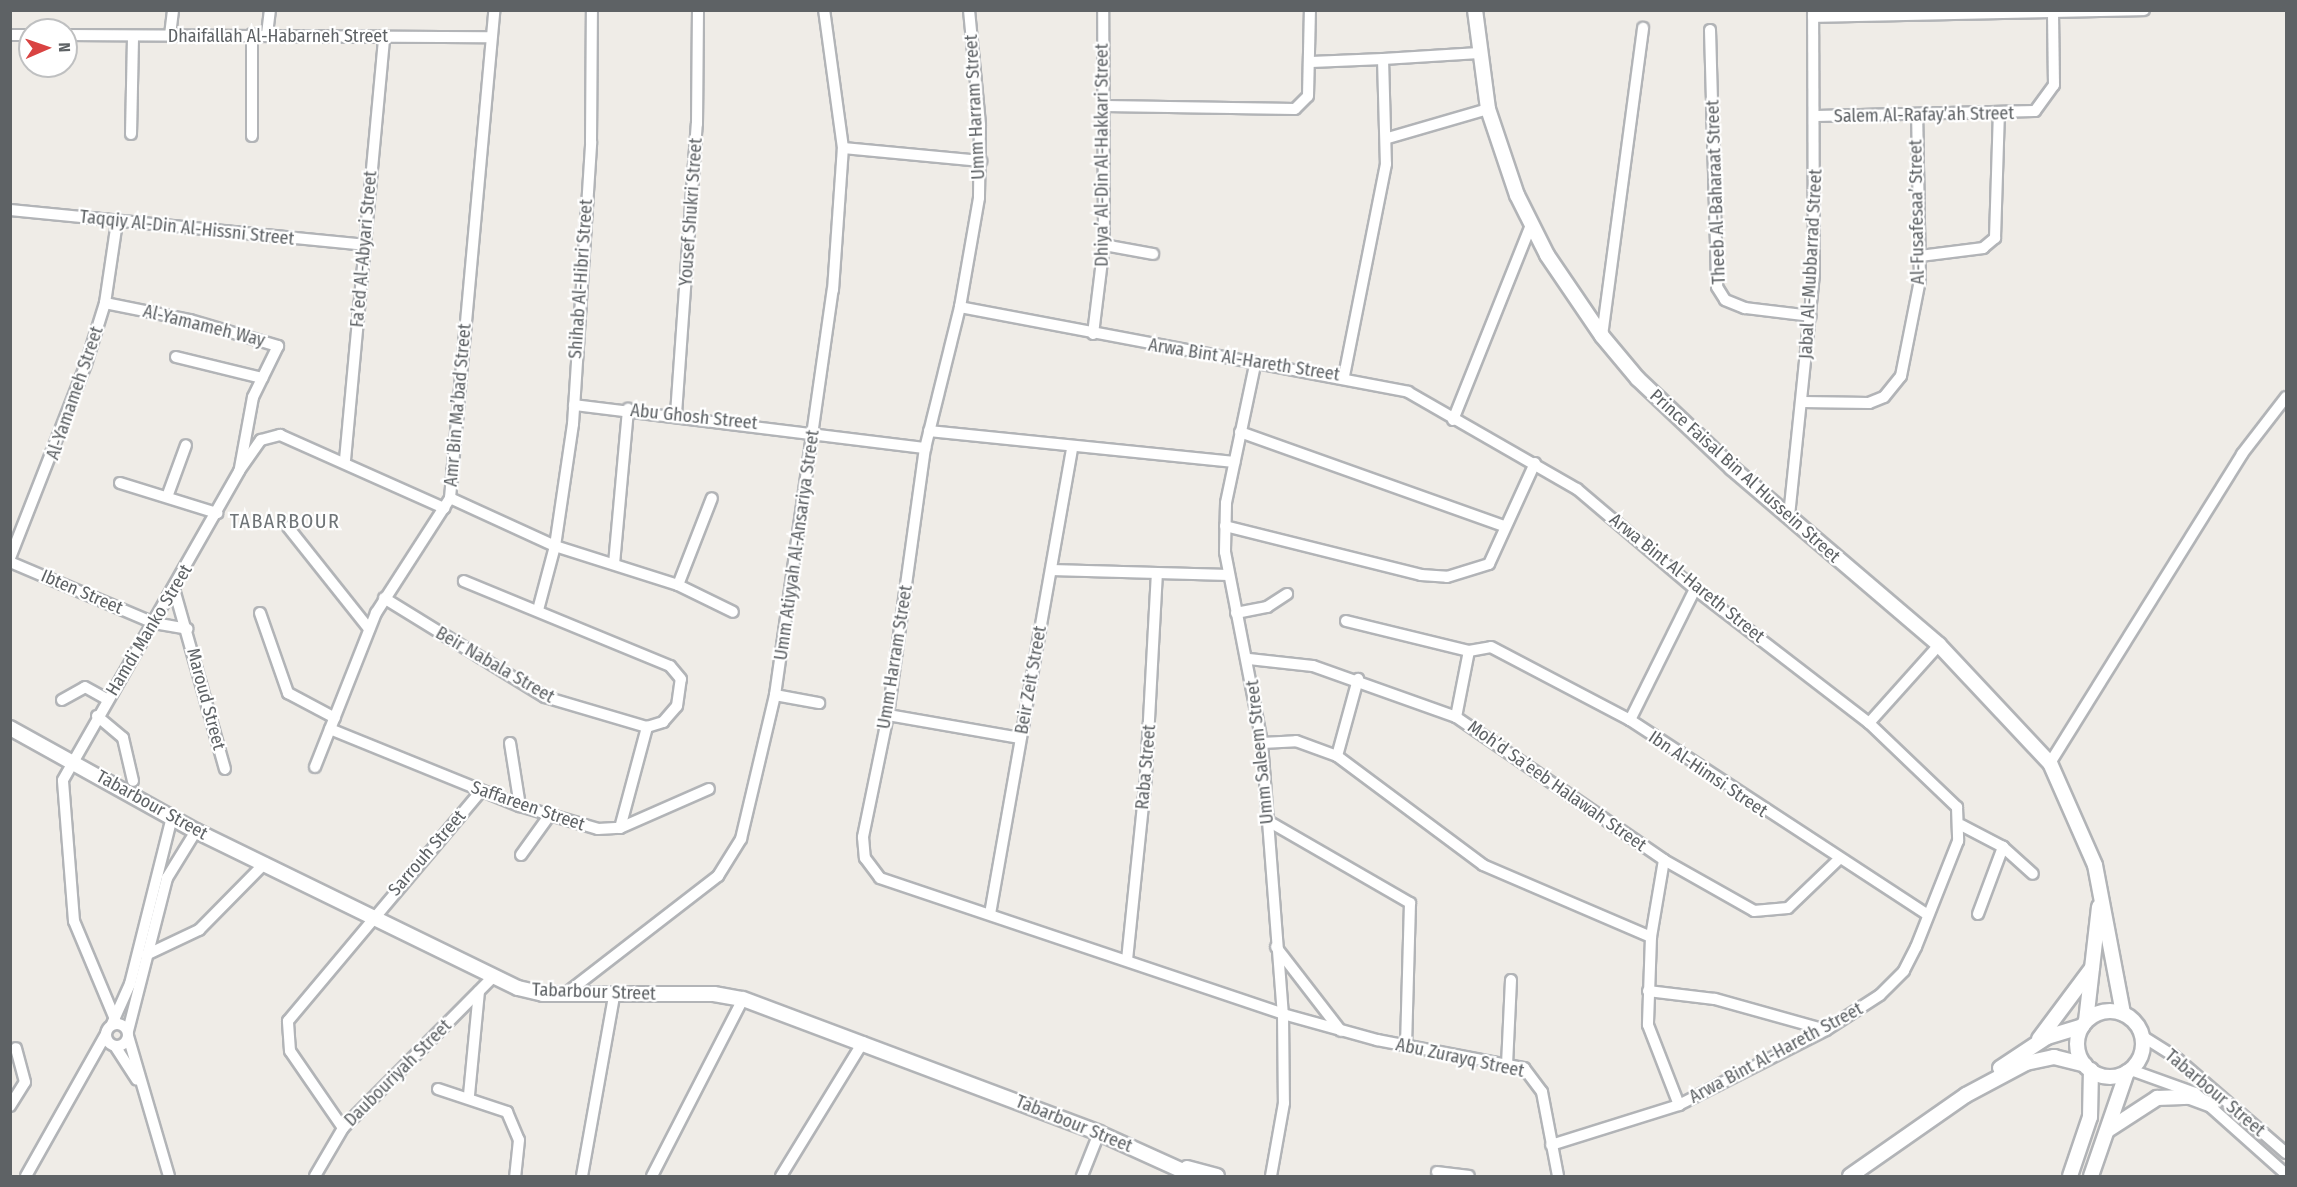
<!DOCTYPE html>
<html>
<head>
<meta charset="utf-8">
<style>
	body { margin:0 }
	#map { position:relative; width:2297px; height:1187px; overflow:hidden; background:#efece7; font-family:"Fira Sans Condensed",sans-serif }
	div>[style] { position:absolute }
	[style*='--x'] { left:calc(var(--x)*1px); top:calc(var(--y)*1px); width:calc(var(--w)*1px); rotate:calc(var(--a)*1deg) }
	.roads { filter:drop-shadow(2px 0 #b2b4b7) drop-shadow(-2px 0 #b2b4b7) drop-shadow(0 2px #b2b4b7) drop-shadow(0 -2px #b2b4b7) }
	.minor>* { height:10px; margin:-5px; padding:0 5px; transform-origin:5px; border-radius:5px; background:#fff }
	.minor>.ring { margin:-5px; padding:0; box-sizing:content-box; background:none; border:10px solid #fff; border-radius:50% }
	.tertiary>* { height:14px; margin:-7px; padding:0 7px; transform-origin:7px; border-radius:7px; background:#fff }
	.tertiary>.ring { margin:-7px; padding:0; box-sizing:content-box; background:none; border:14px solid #fff; border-radius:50% }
	span { translate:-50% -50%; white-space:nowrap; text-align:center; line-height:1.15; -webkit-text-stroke:4.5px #fff; paint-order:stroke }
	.street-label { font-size:18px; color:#5e6265 }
	.neighbourhood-label { font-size:20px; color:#6f7477; letter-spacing:1.5px }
	.frame { position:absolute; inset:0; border:12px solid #5e6265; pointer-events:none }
	.north { position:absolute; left:18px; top:18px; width:60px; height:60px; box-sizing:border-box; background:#fff; border:2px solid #bfc0c1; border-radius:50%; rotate:88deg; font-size:16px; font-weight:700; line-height:24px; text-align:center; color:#5e6265 }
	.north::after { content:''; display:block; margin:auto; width:21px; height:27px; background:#d94342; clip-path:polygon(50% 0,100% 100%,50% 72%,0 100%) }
</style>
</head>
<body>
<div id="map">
	<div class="roads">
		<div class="minor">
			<i style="--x:969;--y:10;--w:116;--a:84.5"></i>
			<i style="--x:980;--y:125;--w:73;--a:90.8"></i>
			<i style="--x:979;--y:198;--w:111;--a:99.9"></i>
			<i style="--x:960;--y:307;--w:145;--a:103.9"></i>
			<i style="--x:925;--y:448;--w:270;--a:97.9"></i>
			<i style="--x:888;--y:715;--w:125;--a:101.6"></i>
			<i style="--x:863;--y:837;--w:21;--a:85"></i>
			<i style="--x:865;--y:858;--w:25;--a:53"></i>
			<i style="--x:880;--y:878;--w:425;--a:18.6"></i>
			<i style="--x:1283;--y:1014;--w:98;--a:15.5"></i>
			<i style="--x:1377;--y:1040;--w:150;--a:10.8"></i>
			<i style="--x:1524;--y:1068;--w:30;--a:53"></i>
			<i style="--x:1542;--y:1092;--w:86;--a:79.2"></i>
			<i style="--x:1813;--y:17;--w:331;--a:-1.2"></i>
			<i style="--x:1710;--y:30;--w:257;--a:88.4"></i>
			<i style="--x:1717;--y:287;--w:15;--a:58"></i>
			<i style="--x:1725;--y:300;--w:22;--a:22"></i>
			<i style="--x:1745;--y:308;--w:66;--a:6.9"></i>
			<i style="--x:267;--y:34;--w:24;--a:-83"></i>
			<i style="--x:10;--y:35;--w:20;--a:0"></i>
			<i style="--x:66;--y:35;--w:423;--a:0.3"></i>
			<i style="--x:170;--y:35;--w:25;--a:-83"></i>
			<i style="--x:1383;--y:59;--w:96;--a:-3.6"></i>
			<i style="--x:1311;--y:62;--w:72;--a:-2.4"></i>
			<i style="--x:1383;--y:59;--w:105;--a:88.4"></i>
			<i style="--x:1386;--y:164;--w:217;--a:101.2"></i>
			<i style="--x:1105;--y:106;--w:190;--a:0.9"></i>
			<i style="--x:1295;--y:109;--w:18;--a:-45"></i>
			<i style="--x:1308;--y:96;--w:86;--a:-88.7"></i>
			<i style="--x:1816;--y:116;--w:219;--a:-1.3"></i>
			<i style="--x:2035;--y:111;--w:32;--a:-54"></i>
			<i style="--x:2054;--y:85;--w:71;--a:-90.8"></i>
			<i style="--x:131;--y:134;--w:98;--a:-88.8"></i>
			<i style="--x:252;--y:136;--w:102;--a:-90"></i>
			<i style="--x:1388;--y:138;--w:104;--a:-16.2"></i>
			<i style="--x:843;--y:148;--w:139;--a:5.4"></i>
			<i style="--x:10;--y:210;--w:356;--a:5.6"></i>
			<i style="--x:1104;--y:245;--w:50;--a:10.4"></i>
			<i style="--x:1920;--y:256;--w:64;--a:-7.2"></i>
			<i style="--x:1983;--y:248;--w:16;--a:-40"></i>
			<i style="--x:1995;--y:238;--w:124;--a:-88.2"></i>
			<i style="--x:105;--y:303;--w:87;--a:11.3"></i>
			<i style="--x:190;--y:320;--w:92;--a:16.5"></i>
			<i style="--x:278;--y:346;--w:57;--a:116.1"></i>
			<i style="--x:253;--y:397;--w:72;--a:100.4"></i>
			<i style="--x:960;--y:307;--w:456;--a:10.7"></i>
			<i style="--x:1408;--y:392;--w:195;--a:29.9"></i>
			<i style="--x:1577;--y:489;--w:155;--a:40.3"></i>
			<i style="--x:1695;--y:589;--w:220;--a:37.6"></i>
			<i style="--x:1869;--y:723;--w:122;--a:43.7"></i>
			<i style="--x:1957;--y:807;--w:34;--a:88"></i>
			<i style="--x:1958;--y:841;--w:114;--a:111.6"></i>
			<i style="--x:1916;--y:947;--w:27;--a:117"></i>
			<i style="--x:1904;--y:971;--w:34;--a:135"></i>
			<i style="--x:1880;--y:995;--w:64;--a:147.1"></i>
			<i style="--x:1826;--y:1030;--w:165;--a:153"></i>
			<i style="--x:1679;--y:1105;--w:134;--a:162.6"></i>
			<i style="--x:1093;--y:334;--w:90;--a:-83"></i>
			<i style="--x:1104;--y:245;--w:235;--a:-90.2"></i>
			<i style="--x:1602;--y:336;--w:311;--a:-82.4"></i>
			<i style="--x:176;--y:357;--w:89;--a:13.7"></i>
			<i style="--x:1255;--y:365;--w:141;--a:101.9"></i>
			<i style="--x:1226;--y:503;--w:49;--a:91.2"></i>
			<i style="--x:1225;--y:552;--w:195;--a:79"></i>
			<i style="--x:1262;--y:743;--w:272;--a:85.6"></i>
			<i style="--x:1283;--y:1014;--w:89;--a:89.4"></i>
			<i style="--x:1284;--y:1103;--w:74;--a:100.1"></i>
			<i style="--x:1803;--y:402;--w:66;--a:0.9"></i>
			<i style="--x:1869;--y:403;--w:16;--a:-22"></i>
			<i style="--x:1884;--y:397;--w:27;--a:-51"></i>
			<i style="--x:1901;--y:376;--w:98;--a:-78.8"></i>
			<i style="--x:1920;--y:280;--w:165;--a:-91"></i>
			<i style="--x:574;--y:405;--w:354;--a:7"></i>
			<i style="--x:676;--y:414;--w:291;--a:-85.9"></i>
			<i style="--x:697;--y:124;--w:114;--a:-89.5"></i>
			<i style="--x:1453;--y:420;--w:208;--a:-68.2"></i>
			<i style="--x:929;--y:431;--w:307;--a:5.8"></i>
			<i style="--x:1240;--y:432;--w:280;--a:19.6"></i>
			<i style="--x:345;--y:460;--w:425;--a:-84.7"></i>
			<i style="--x:120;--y:483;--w:102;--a:17.2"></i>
			<i style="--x:167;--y:497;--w:55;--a:-69.9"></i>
			<i style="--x:450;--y:498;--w:115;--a:24.6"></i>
			<i style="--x:555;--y:546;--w:129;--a:17.6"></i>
			<i style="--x:678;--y:585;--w:61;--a:26.1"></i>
			<i style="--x:1789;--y:516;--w:242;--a:-84.1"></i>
			<i style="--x:1814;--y:275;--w:265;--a:-90.2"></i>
			<i style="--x:1225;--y:526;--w:202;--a:14"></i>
			<i style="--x:1421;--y:575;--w:26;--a:4"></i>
			<i style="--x:1447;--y:577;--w:44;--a:-17.2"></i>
			<i style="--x:1489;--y:564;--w:111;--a:-65.5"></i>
			<i style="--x:288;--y:527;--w:130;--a:51.5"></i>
			<i style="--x:10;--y:558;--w:208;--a:-68.6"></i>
			<i style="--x:86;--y:364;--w:64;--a:-72.7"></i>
			<i style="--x:105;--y:303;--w:82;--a:-81.6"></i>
			<i style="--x:10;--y:562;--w:156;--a:23"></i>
			<i style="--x:154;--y:623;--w:34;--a:10"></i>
			<i style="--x:614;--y:564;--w:156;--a:-84.8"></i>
			<i style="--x:1051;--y:570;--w:178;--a:1.6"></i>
			<i style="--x:678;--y:585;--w:93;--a:-68.7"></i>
			<i style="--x:174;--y:589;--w:187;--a:74.2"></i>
			<i style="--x:384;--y:598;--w:189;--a:31.6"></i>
			<i style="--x:545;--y:697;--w:106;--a:16.4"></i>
			<i style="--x:647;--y:727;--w:17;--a:-17"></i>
			<i style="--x:663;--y:722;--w:21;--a:-49"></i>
			<i style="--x:677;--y:706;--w:27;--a:-82"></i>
			<i style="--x:681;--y:679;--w:17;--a:-130"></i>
			<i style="--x:670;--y:666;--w:223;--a:-157.6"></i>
			<i style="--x:538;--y:610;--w:66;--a:-75.1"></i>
			<i style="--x:555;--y:546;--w:123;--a:-81.6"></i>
			<i style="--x:573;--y:424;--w:283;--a:-86.3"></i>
			<i style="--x:591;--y:142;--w:132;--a:-89.6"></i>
			<i style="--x:260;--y:613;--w:85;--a:70.7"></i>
			<i style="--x:288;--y:693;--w:53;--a:28"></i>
			<i style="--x:1236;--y:613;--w:32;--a:-11"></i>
			<i style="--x:1267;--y:607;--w:24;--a:-33"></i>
			<i style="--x:1346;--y:621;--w:127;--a:13.7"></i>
			<i style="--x:1249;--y:659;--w:64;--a:6.2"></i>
			<i style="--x:1313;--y:666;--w:152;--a:19.6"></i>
			<i style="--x:1456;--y:717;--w:252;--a:34.5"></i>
			<i style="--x:1664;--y:860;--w:103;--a:29.5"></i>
			<i style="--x:1754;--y:911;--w:34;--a:-5"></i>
			<i style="--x:1788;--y:908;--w:69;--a:-43.8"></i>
			<i style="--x:775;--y:695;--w:45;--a:10.3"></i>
			<i style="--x:62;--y:700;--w:26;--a:-29"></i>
			<i style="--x:85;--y:687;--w:25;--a:29"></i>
			<i style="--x:888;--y:715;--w:134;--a:9.9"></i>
			<i style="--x:97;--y:716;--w:34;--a:40"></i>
			<i style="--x:123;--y:738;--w:44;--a:76.9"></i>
			<i style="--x:1456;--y:717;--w:67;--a:-78.9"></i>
			<i style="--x:1469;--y:651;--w:22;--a:-10"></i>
			<i style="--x:1491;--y:647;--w:157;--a:27.7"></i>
			<i style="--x:1630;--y:720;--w:356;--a:33.2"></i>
			<i style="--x:1630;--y:720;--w:146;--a:-63.6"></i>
			<i style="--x:1869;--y:723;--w:105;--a:-48.1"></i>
			<i style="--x:330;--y:729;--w:205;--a:22.1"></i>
			<i style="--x:520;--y:806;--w:81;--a:16.4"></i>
			<i style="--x:598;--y:829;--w:22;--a:-3"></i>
			<i style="--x:620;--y:828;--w:97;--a:-23.7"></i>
			<i style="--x:510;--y:743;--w:64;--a:81"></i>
			<i style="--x:1262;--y:743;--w:34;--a:-3"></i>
			<i style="--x:1296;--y:741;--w:44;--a:20.1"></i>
			<i style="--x:1337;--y:756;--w:182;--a:36.7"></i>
			<i style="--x:1483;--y:865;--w:183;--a:23.2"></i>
			<i style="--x:1337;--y:756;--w:80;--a:-74.7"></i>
			<i style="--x:2050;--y:763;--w:364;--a:-58.1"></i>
			<i style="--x:2242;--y:454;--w:72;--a:-52.3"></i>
			<i style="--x:315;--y:767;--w:166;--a:-68.4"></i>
			<i style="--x:376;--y:613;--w:137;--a:-57.2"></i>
			<i style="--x:450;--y:498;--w:490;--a:-84.8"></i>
			<i style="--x:1268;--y:821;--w:164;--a:30"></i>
			<i style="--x:1410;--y:903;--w:142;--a:91.6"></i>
			<i style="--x:1961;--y:825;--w:47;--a:27.6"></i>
			<i style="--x:2003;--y:847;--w:40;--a:42"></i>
			<i style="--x:620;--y:828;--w:105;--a:-75"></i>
			<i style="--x:521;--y:855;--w:48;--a:-54.3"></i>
			<i style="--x:1664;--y:860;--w:78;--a:99.6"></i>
			<i style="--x:1651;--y:937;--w:88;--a:92"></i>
			<i style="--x:1648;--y:1025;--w:86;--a:68.8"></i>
			<i style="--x:990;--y:914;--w:474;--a:-80"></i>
			<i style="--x:1978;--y:914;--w:72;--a:-69.5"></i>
			<i style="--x:1276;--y:947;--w:106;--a:52.3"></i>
			<i style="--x:146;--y:955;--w:59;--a:-25.3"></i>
			<i style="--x:199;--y:930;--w:94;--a:-45.4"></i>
			<i style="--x:1127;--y:960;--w:186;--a:-84.1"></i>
			<i style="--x:1146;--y:775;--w:201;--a:-86.9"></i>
			<i style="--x:1648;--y:991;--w:67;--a:6.8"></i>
			<i style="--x:1715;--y:999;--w:115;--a:15.6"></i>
			<i style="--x:564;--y:995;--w:195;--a:-37.7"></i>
			<i style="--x:718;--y:876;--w:44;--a:-58.1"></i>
			<i style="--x:741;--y:839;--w:148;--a:-76.7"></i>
			<i style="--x:775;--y:695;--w:409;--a:-81.9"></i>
			<i style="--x:833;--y:290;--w:142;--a:-86"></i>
			<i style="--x:843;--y:148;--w:139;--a:-97.8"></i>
			<i style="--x:115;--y:1019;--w:106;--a:-112.7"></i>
			<i style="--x:74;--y:921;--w:141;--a:-94.5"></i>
			<i style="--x:63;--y:780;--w:356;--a:-60.3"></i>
			<i style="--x:239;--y:471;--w:38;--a:-55"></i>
			<i style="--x:261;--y:440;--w:20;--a:-15"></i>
			<i style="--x:280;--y:435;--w:180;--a:24"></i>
			<i style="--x:112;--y:1024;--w:44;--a:-65.8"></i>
			<i style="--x:130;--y:984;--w:172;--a:-75.9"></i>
			<i class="ring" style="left:106px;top:1024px;width:12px;height:12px"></i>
			<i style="--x:128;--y:1031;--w:158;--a:-75.7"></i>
			<i style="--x:167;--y:878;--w:55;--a:-58.3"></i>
			<i style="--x:128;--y:1036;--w:146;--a:73.7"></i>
			<i style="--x:2142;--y:1036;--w:38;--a:32"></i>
			<i style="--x:2174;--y:1056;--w:148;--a:40.9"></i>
			<i style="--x:115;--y:1046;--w:40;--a:57.1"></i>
			<i style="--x:1507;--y:1065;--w:85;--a:-87.3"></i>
			<i style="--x:2131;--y:1070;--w:68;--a:19.8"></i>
			<i style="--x:2195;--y:1093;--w:122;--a:41.7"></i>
			<i style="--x:438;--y:1089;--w:73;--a:18.4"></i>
			<i style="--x:507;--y:1112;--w:30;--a:67"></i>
			<i style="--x:519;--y:1140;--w:36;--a:96"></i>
			<i style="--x:469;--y:1095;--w:104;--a:-84.5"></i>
			<i style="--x:10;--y:1106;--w:28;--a:-58"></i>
			<i style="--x:25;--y:1082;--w:35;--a:-105"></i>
			<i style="--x:343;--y:1128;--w:93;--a:-124.5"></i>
			<i style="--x:290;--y:1051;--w:30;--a:-94"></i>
			<i style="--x:288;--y:1021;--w:300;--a:-50"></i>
			<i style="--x:1437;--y:1172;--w:32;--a:7"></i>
			<i style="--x:26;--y:1176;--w:163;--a:-60.6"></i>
			<i style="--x:315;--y:1176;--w:56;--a:-59.7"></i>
			<i style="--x:343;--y:1128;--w:213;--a:-45.2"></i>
			<i style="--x:582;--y:1176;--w:183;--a:-79.9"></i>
			<i style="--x:652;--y:1176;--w:199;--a:-62.8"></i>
			<i style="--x:781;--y:1176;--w:157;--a:-58.5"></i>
			<i style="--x:1082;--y:1176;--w:46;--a:-68.4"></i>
		</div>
		<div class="tertiary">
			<i style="--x:1475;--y:10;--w:100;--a:82.5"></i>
			<i style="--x:1488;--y:109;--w:91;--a:71.4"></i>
			<i style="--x:1517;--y:195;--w:67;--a:63.4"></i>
			<i style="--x:1547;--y:255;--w:98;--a:55.8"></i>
			<i style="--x:1602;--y:336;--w:56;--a:50.1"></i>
			<i style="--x:1638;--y:379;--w:129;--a:43.4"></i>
			<i style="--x:1732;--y:468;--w:272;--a:40.5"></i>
			<i style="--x:1939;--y:645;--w:162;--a:46.8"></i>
			<i style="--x:2050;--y:763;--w:111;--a:66.2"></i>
			<i style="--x:2095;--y:865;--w:151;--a:79.3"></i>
			<i style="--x:10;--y:728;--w:213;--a:29"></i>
			<i style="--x:196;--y:831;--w:358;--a:26"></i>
			<i style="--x:518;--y:988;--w:26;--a:13"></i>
			<i style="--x:543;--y:994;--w:171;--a:0"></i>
			<i style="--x:714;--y:994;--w:29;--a:10"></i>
			<i style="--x:743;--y:999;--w:380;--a:20.6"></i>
			<i style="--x:1099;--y:1133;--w:104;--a:24.4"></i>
			<i class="ring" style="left:2077px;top:1011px;width:52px;height:52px"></i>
			<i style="--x:2086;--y:1021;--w:115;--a:-83.5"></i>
			<i style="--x:2039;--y:1039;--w:89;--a:-53.3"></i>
			<i style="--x:2000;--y:1068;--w:56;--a:-33.4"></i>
			<i style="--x:2047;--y:1037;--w:37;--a:-17"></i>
			<i style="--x:2108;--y:1130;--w:59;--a:-33.1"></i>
			<i style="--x:2157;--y:1098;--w:33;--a:-2"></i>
			<i style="--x:2190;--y:1097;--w:23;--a:20"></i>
			<i style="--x:1187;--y:1168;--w:31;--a:15"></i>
			<i style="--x:1850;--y:1176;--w:141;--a:-34.9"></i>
			<i style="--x:1966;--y:1095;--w:68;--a:-28.1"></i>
			<i style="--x:2026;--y:1063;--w:29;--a:-12"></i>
			<i style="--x:2054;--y:1057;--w:32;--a:14"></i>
			<i style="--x:2070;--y:1176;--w:62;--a:-71.3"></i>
			<i style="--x:2090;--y:1117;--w:47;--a:-88.8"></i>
			<i style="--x:2091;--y:1176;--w:110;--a:-70.9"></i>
		</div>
	</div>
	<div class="street-label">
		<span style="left:278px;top:36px">Dhaifallah Al-Habarneh Street</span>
		<span style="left:975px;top:107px;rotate:-93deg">Umm Harram Street</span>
		<span style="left:1924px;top:115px;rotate:-1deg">Salem Al-Rafay’ah Street</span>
		<span style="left:1102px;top:155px;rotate:-90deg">Dhiya’ Al-Din Al-Hakkari Street</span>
		<span style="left:1716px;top:192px;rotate:-92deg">Theeb Al-Baharaat Street</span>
		<span style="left:691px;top:212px;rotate:-86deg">Yousef Shukri Street</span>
		<span style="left:1917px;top:212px;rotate:-91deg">Al-Fusafesaa’ Street</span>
		<span style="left:187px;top:228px;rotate:6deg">Taqqiy Al-Din Al-Hissni Street</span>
		<span style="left:364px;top:249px;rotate:-85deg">Fa’ed Al-Abyari Street</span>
		<span style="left:1811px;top:264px;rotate:-87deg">Jabal Al-Mubbarrad Street</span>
		<span style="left:581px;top:279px;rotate:-86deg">Shihab Al-Hibri Street</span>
		<span style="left:204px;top:326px;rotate:14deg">Al-Yamameh Way</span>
		<span style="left:1244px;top:360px;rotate:9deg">Arwa Bint Al-Hareth Street</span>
		<span style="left:75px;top:393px;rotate:-71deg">Al-Yamameh Street</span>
		<span style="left:458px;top:405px;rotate:-85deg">Amr Bin Ma’bad Street</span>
		<span style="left:694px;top:417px;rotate:6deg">Abu Ghosh Street</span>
		<span style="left:1745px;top:476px;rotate:42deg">Prince Faisal Bin Al Hussein Street</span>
		<span style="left:797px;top:545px;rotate:-82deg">Umm Atiyyah Al-Ansariya Street</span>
		<span style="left:1687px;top:578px;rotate:39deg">Arwa Bint Al-Hareth Street</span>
		<span style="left:82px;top:592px;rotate:23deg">Ibten Street</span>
		<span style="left:149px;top:630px;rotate:-59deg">Hamdi Manko Street</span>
		<span style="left:895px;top:657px;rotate:-81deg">Umm Harram Street</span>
		<span style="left:495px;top:665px;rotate:30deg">Beir Nabala Street</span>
		<span style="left:1031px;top:680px;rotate:-80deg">Beir Zeit Street</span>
		<span style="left:206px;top:699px;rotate:75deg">Maroud Street</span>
		<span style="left:1260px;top:752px;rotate:-96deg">Umm Saleem Street</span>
		<span style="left:1146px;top:767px;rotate:-85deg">Raba Street</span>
		<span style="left:1708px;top:774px;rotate:34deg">Ibn Al-Himsi Street</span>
		<span style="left:1557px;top:786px;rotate:35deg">Moh’d Sa’eeb Halawah Street</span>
		<span style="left:152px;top:805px;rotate:29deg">Tabarbour Street</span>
		<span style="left:528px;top:806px;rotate:19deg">Saffareen Street</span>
		<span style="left:427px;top:853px;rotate:-49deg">Sarrouh Street</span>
		<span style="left:594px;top:992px;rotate:2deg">Tabarbour Street</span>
		<span style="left:1776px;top:1053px;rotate:-28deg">Arwa Bint Al-Hareth Street</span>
		<span style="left:1460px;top:1058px;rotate:12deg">Abu Zurayq Street</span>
		<span style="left:398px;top:1073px;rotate:-45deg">Daubouriyah Street</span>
		<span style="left:2215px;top:1093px;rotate:40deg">Tabarbour Street</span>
		<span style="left:1074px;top:1124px;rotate:22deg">Tabarbour Street</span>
	</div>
	<div class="neighbourhood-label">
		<span style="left:285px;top:521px">TABARBOUR</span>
	</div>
	<div class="frame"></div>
	<div class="north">N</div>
</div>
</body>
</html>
